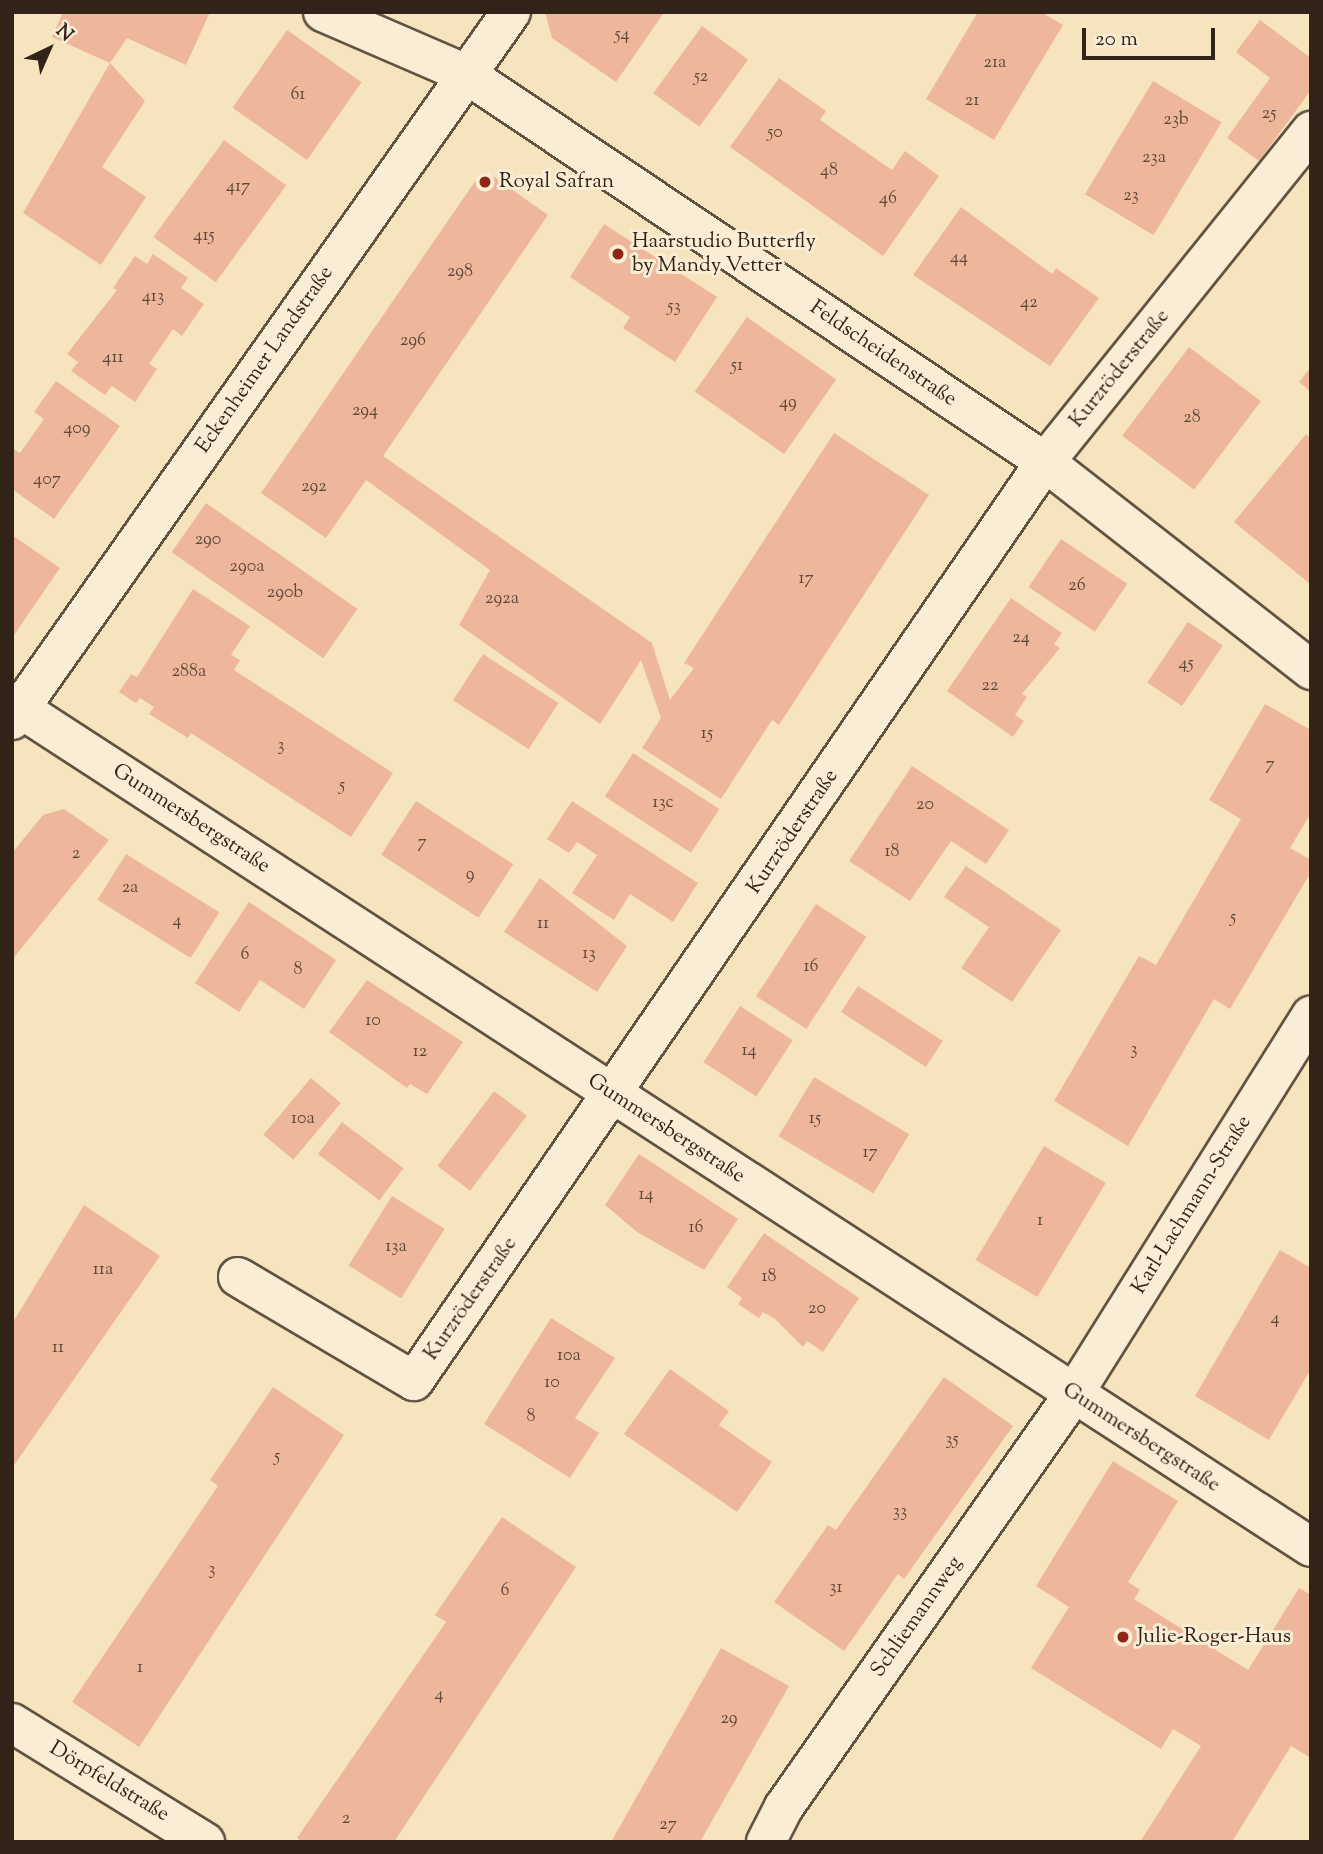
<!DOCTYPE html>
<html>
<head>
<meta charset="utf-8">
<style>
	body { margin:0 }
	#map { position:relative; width:1323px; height:1854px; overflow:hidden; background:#f6e4bf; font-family:"Sorts Mill Goudy",serif }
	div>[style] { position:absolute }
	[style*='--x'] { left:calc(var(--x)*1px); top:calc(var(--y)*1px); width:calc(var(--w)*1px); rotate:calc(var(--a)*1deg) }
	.building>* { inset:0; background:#eeb79c; transform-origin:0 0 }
	.roads { filter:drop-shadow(2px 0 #625341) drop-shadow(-2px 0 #625341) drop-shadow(0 2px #625341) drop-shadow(0 -2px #625341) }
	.street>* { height:38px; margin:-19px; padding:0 19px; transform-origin:19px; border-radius:19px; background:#f9edd5 }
	.dots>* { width:19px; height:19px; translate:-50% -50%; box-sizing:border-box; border:4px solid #f9edd5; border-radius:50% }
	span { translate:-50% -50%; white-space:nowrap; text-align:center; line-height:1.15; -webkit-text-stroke:6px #f9edd5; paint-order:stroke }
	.number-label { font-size:18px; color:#604838 }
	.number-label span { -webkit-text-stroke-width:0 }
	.poi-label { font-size:21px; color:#312317 }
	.left { translate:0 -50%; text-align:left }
	.street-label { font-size:21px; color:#312317 }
	.frame { position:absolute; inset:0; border:14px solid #312317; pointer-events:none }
	.north { position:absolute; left:14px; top:14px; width:70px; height:70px; -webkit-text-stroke:5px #f9edd5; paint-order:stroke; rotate:44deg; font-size:19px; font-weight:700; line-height:28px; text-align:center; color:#312317 }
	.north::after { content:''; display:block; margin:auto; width:24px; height:32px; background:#312317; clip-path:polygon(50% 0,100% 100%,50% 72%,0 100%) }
	.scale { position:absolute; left:1082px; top:28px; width:133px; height:32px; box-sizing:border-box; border:4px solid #312317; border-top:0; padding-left:9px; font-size:21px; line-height:24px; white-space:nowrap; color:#312317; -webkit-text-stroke:5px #f9edd5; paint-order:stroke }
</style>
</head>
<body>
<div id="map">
	<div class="building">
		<i style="clip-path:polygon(63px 12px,210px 12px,186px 65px,127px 38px,110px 63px,52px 37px)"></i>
		<i style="clip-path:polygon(545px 12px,661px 12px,663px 14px,616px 82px,552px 38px)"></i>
		<i style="clip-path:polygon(978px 12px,1041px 12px,1063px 25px,994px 140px,926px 99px)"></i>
		<i style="clip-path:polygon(1260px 20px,1311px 58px,1311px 90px,1259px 161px,1227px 138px,1270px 78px,1236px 52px)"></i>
		<i style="left:702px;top:26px;width:57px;height:83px;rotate:36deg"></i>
		<i style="left:287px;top:30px;width:91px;height:95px;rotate:35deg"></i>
		<i style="clip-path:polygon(110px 63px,145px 101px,102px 167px,146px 197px,101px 265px,23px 213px)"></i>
		<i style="clip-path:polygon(779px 78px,826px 111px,820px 120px,892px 170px,905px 151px,939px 176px,883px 256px,730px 147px)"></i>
		<i style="left:1153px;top:81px;width:80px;height:132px;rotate:31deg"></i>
		<i style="left:224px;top:140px;width:77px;height:120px;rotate:36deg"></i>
		<i style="clip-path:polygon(490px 174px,548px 215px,383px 456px,652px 643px,670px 700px,694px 668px,684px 663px,834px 433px,929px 495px,779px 725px,772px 720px,721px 799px,642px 748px,661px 718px,641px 660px,600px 724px,459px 625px,490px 570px,366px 480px,326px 538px,261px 493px,478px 177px)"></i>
		<i style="clip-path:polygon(961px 207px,1052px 274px,1056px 268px,1099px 298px,1050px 366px,913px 275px)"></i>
		<i style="clip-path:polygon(604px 224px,717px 297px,675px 362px,623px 328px,630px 317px,570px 277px)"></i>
		<i style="clip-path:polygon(153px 254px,188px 278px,181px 288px,204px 304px,182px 336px,173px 329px,149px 364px,157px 369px,135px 402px,112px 386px,105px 395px,71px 371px,78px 362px,67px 354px,117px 290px,113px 288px,135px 256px,147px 264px)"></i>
		<i style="left:747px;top:317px;width:109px;height:91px;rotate:35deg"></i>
		<i style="left:1189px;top:347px;width:90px;height:111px;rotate:37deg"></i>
		<i style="clip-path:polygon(1311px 367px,1311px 392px,1299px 382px)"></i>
		<i style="clip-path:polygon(56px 381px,120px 426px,54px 519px,12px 489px,12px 448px,20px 453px,44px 419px,34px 412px)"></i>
		<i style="clip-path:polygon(1306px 434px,1311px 438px,1309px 583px,1234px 522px)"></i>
		<i style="left:206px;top:503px;width:185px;height:60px;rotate:35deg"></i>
		<i style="clip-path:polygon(12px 535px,60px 568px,12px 638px)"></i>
		<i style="left:1061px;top:539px;width:80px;height:58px;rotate:34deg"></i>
		<i style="clip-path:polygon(193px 589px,250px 626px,231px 655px,240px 660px,234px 670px,393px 773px,351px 837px,191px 733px,188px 738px,149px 714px,154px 707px,140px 698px,136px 703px,119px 692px,131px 674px,137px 677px)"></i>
		<i style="clip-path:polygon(1011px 598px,1062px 633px,1054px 644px,1060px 648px,1022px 694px,1027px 697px,1015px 715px,1024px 721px,1013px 737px,947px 691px)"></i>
		<i style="left:1188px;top:622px;width:42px;height:73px;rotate:34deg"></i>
		<i style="left:483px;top:654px;width:90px;height:55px;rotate:33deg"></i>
		<i style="clip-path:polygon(1265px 704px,1311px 730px,1311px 813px,1290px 848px,1311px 860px,1311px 872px,1230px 1009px,1214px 999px,1128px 1146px,1054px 1101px,1139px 956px,1156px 965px,1241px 819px,1209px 800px)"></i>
		<i style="left:633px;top:753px;width:103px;height:52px;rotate:33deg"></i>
		<i style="clip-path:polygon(912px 766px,1009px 830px,986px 864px,951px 841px,910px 901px,849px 861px)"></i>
		<i style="left:416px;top:801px;width:116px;height:64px;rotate:33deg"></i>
		<i style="clip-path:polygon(572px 801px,698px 883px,673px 922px,630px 894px,614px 920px,572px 893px,597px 855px,577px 842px,569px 853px,547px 839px)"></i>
		<i style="clip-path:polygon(64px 809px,109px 840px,12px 960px,12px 853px,43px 815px)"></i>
		<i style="left:126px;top:854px;width:110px;height:54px;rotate:32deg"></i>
		<i style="clip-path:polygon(966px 866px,1061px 930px,1012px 1002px,961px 968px,989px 927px,944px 897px)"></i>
		<i style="clip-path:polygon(540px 878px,627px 946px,597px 992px,504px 932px)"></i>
		<i style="clip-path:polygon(249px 902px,336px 960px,304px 1009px,260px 980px,239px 1012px,195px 983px)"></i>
		<i style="left:816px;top:904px;width:60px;height:110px;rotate:33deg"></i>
		<i style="clip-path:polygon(367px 980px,463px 1042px,427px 1094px,410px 1084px,407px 1088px,329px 1032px)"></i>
		<i style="left:858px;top:986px;width:101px;height:31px;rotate:33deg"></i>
		<i style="left:740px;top:1006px;width:63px;height:67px;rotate:33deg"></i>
		<i style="left:814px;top:1077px;width:111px;height:69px;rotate:31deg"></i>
		<i style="left:311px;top:1078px;width:39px;height:74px;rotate:40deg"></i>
		<i style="left:494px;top:1091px;width:41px;height:94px;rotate:37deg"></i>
		<i style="left:342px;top:1122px;width:77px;height:40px;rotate:37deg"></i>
		<i style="left:1044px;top:1146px;width:72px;height:133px;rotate:31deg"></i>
		<i style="clip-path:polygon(639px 1154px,738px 1219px,704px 1270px,637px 1232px,605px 1205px)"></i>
		<i style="left:392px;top:1196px;width:62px;height:82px;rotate:32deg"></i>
		<i style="clip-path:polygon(84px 1205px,160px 1256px,12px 1468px,12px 1324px)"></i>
		<i style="clip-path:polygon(764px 1233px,859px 1298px,823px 1352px,807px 1341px,803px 1347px,775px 1319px,763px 1312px,759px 1318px,738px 1304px,742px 1298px,727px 1287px)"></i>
		<i style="clip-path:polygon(1280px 1250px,1311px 1268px,1311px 1369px,1269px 1440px,1195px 1396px)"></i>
		<i style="clip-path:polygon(551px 1318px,615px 1358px,575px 1418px,599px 1433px,570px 1478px,484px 1424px)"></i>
		<i style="clip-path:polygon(670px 1369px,729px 1411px,719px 1425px,772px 1462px,737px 1512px,624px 1434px)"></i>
		<i style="clip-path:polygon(944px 1377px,1013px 1426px,904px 1579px,898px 1574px,844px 1651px,774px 1602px,828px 1525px,836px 1530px)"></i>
		<i style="clip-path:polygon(273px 1387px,344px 1435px,139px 1747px,72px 1702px,218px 1486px,210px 1480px)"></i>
		<i style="clip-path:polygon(1113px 1461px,1178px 1501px,1128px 1582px,1140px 1590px,1134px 1599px,1248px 1670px,1299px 1588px,1311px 1595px,1311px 1758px,1291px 1746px,1232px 1842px,1140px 1842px,1201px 1746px,1173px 1729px,1161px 1749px,1031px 1668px,1069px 1607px,1036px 1586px)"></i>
		<i style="clip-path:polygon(502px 1517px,576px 1567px,394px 1842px,303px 1842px,297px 1838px,446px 1622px,435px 1615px)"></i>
		<i style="clip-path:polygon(721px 1648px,789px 1686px,700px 1842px,611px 1842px)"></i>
	</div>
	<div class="roads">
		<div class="street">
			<i style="--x:323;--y:12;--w:156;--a:23.4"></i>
			<i style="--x:466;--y:74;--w:697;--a:33.83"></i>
			<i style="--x:1045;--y:462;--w:338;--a:38"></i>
			<i style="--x:21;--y:709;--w:1538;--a:33.01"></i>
			<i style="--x:12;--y:720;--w:866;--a:-54.82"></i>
			<i style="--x:238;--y:1277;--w:204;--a:30.6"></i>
			<i style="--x:414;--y:1381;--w:1115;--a:-55.53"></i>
			<i style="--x:1045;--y:462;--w:425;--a:-51.2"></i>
			<i style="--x:12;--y:1723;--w:227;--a:31.7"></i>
			<i style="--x:766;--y:1842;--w:39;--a:-63"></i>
			<i style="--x:784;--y:1807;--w:503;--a:-54.95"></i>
			<i style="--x:1073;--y:1395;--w:448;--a:-57.9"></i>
		</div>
	</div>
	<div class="dots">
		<i style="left:485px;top:182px;background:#8f2418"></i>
		<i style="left:618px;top:254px;background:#8f2418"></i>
		<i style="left:1123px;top:1637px;background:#8f2418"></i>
	</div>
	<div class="number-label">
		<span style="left:622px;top:35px">54</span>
		<span style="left:995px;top:63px">21a</span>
		<span style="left:701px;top:77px">52</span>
		<span style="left:298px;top:95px">61</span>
		<span style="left:972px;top:101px">21</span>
		<span style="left:1269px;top:114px">25</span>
		<span style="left:1176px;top:120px">23b</span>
		<span style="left:775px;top:133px">50</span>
		<span style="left:1154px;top:158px">23a</span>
		<span style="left:829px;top:171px">48</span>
		<span style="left:238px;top:187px">417</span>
		<span style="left:1131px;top:196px">23</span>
		<span style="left:888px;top:199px">46</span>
		<span style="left:204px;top:236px">415</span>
		<span style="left:959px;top:258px">44</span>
		<span style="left:460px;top:272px">298</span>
		<span style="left:153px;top:297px">413</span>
		<span style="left:1029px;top:303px">42</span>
		<span style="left:674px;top:307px">53</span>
		<span style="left:413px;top:341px">296</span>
		<span style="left:113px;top:358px">411</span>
		<span style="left:737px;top:366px">51</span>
		<span style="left:788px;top:403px">49</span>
		<span style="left:365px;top:411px">294</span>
		<span style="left:1192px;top:418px">28</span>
		<span style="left:77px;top:429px">409</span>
		<span style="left:47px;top:480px">407</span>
		<span style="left:314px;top:487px">292</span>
		<span style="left:208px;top:540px">290</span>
		<span style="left:247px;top:567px">290a</span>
		<span style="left:806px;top:579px">17</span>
		<span style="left:1077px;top:586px">26</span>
		<span style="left:285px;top:593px">290b</span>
		<span style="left:502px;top:599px">292a</span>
		<span style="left:1021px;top:638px">24</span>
		<span style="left:1186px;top:664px">45</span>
		<span style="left:189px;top:672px">288a</span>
		<span style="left:990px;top:686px">22</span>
		<span style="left:707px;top:734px">15</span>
		<span style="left:281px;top:746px">3</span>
		<span style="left:1270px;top:765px">7</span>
		<span style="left:342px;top:786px">5</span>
		<span style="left:663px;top:803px">13c</span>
		<span style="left:925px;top:805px">20</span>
		<span style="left:422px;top:843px">7</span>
		<span style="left:892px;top:852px">18</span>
		<span style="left:76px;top:854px">2</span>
		<span style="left:470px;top:875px">9</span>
		<span style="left:130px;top:888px">2a</span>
		<span style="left:1233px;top:918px">5</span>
		<span style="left:177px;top:921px">4</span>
		<span style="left:543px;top:924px">11</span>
		<span style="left:589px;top:954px">13</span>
		<span style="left:245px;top:955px">6</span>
		<span style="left:811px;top:967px">16</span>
		<span style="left:298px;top:970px">8</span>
		<span style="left:373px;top:1021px">10</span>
		<span style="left:1134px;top:1050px">3</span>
		<span style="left:749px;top:1051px">14</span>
		<span style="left:420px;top:1052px">12</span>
		<span style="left:303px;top:1119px">10a</span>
		<span style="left:815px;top:1119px">15</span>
		<span style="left:870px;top:1153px">17</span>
		<span style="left:646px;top:1195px">14</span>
		<span style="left:1040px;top:1221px">1</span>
		<span style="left:696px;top:1228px">16</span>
		<span style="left:396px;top:1247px">13a</span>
		<span style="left:103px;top:1270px">11a</span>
		<span style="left:769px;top:1277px">18</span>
		<span style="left:817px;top:1309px">20</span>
		<span style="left:1275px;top:1319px">4</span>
		<span style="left:58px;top:1348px">11</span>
		<span style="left:569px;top:1356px">10a</span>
		<span style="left:552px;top:1383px">10</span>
		<span style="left:531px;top:1417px">8</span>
		<span style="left:952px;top:1440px">35</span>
		<span style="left:277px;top:1457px">5</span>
		<span style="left:900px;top:1512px">33</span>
		<span style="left:212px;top:1570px">3</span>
		<span style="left:836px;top:1588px">31</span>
		<span style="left:505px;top:1591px">6</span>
		<span style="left:140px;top:1668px">1</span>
		<span style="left:439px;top:1695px">4</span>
		<span style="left:729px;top:1719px">29</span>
		<span style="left:346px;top:1819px">2</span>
		<span style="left:668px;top:1825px">27</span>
	</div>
	<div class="poi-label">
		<span class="left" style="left:499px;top:182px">Royal Safran</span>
		<span class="left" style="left:632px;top:254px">Haarstudio Butterfly<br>by Mandy Vetter</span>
		<span class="left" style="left:1137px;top:1637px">Julie-Roger-Haus</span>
	</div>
	<div class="street-label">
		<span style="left:883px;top:354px;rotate:34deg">Feldscheidenstraße</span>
		<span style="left:265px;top:360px;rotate:-55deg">Eckenheimer Landstraße</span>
		<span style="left:1120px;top:369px;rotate:-51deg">Kurzröderstraße</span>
		<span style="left:191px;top:819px;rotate:33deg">Gummersbergstraße</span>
		<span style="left:793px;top:832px;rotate:-56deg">Kurzröderstraße</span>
		<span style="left:666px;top:1129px;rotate:33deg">Gummersbergstraße</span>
		<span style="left:1192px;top:1205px;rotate:-58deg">Karl-Lachmann-Straße</span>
		<span style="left:471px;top:1299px;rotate:-55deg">Kurzröderstraße</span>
		<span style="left:1141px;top:1438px;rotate:33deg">Gummersbergstraße</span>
		<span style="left:917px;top:1617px;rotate:-55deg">Schliemannweg</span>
		<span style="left:109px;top:1782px;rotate:31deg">Dörpfeldstraße</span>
	</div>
	<div class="frame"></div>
	<div class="north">N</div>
	<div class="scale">20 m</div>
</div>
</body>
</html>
